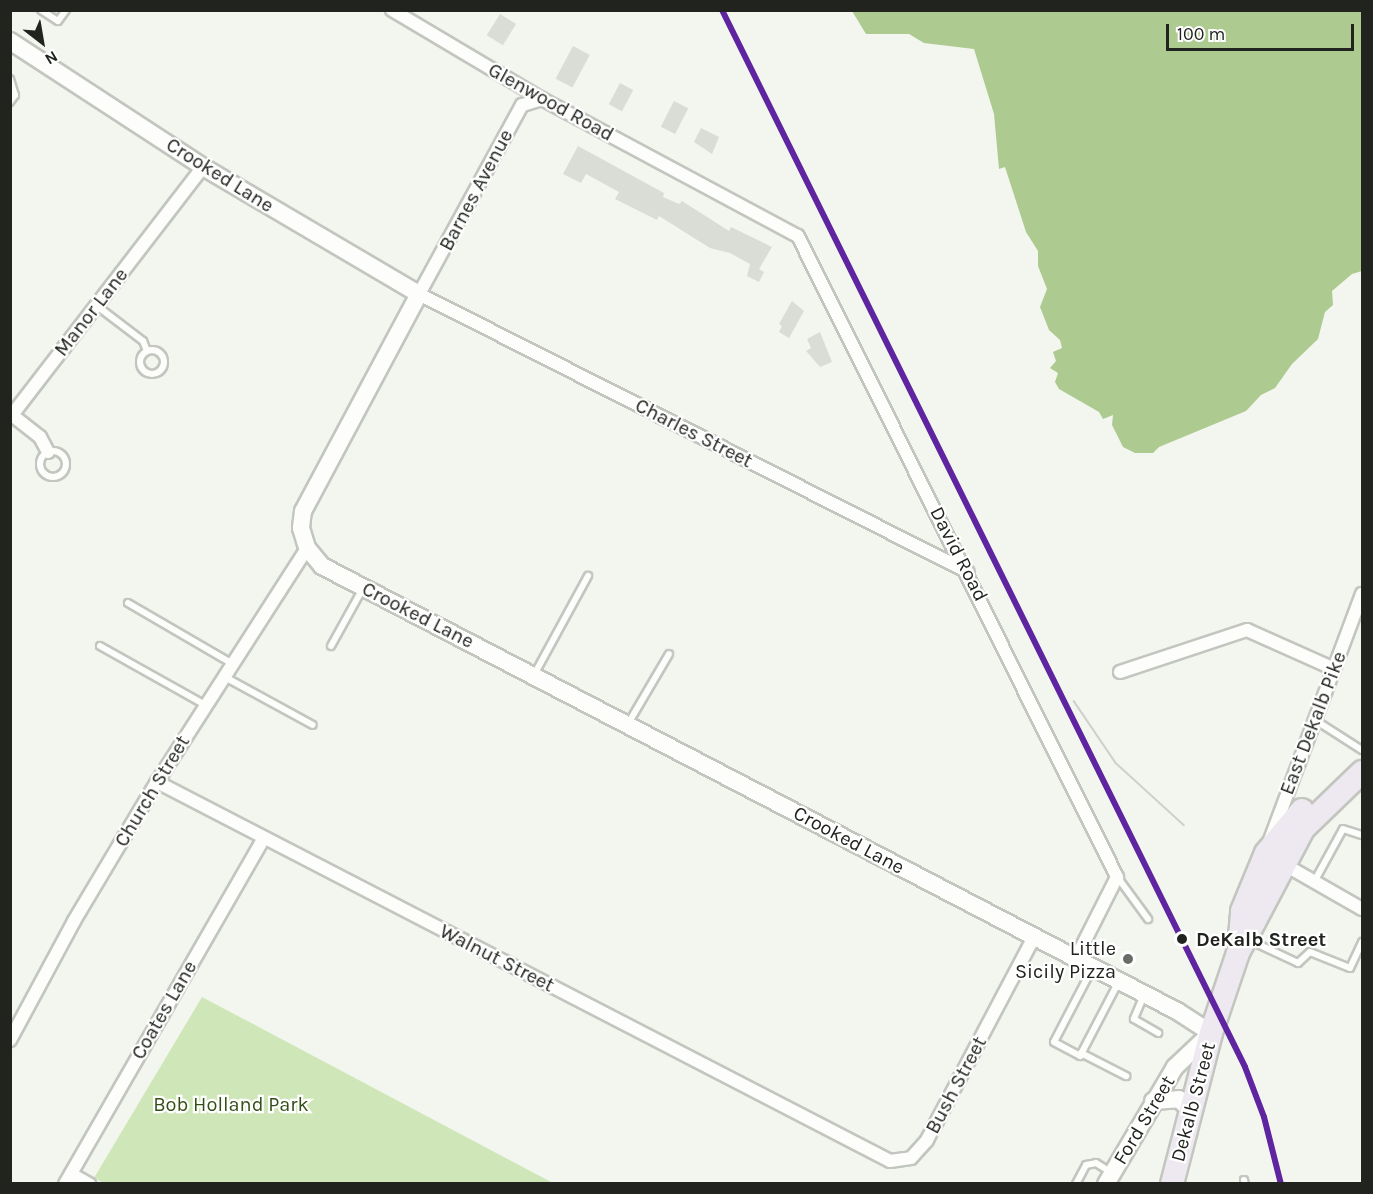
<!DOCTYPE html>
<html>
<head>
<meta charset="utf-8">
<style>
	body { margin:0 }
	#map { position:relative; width:1373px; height:1194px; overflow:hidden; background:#f2f6ee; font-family:Karla,sans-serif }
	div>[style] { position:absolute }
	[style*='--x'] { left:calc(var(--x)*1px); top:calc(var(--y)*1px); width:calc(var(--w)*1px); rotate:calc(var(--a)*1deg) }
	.green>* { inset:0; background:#cfe7b8 }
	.water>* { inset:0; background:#adca90 }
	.building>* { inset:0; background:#d9ddd6; transform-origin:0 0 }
	.roads { filter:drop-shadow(2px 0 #c2c6bf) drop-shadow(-2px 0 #c2c6bf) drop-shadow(0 2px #c2c6bf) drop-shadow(0 -2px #c2c6bf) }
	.lane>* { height:6px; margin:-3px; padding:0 3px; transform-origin:3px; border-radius:3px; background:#fdfefc }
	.lane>.ring { margin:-3px; padding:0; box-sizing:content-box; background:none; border:6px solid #fdfefc; border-radius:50% }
	.street>* { height:12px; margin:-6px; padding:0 6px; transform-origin:6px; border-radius:6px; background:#fdfefc }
	.secondary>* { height:16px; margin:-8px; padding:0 8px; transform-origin:8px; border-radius:8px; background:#fdfefc }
	.highway>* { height:22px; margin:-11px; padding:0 11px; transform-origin:11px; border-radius:11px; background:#eee8f1 }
	.tram>* { height:1.5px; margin:-0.75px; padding:0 0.75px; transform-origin:0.75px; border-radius:0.75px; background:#ced0cd }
	.rail-1>* { height:6px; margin:-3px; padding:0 3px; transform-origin:3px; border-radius:3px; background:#5f249f }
	.dots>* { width:16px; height:16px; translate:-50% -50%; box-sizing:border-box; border:3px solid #fff; border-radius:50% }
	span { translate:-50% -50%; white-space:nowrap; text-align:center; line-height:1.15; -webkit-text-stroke:4.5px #fff; paint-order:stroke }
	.street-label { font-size:20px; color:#20231e }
	.stop-label { font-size:20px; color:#20231e; font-weight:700 }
	.left { translate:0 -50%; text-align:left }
	.poi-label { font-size:20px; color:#20231e }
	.right { translate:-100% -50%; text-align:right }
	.park-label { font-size:20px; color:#344e16 }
	.frame { position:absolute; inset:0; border:12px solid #20231e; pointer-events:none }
	.north { position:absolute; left:12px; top:12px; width:60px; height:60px; -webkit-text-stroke:4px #fff; paint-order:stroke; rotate:149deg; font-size:16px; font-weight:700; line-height:24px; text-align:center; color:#20231e }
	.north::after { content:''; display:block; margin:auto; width:21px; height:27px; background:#20231e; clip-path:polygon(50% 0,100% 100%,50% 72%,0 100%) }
	.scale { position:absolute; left:1166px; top:24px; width:188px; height:27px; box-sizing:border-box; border:3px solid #20231e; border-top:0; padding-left:8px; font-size:18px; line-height:21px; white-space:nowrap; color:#20231e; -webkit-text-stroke:4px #fff; paint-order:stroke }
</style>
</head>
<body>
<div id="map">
	<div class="green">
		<i style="clip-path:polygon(202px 997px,553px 1183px,106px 1184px,94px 1178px)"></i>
	</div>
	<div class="water">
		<i style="clip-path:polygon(852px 11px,1362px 11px,1362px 271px,1352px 274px,1332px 291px,1333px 305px,1325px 312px,1318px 339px,1292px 364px,1275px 388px,1261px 395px,1246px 411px,1159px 447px,1153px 453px,1135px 453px,1123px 447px,1112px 425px,1113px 415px,1103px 419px,1099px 412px,1059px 389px,1055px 382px,1058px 373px,1050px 368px,1056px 361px,1053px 352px,1062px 348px,1060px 340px,1049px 330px,1040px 307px,1047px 289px,1038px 266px,1038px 251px,1026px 232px,1005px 167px,999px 169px,994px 114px,974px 49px,924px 43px,909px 34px,866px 34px)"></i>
	</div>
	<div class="building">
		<i style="left:500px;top:14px;width:19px;height:25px;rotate:32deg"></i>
		<i style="left:573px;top:46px;width:19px;height:37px;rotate:28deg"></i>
		<i style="left:620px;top:83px;width:15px;height:24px;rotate:28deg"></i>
		<i style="left:674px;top:101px;width:16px;height:29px;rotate:27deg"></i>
		<i style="clip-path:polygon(701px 128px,719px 137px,712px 154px,694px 142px)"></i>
		<i style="clip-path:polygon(578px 146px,664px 193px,663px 197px,679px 204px,682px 201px,729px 231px,731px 227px,772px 247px,759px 269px,764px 272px,759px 282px,747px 276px,750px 264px,730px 253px,710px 248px,659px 216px,657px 220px,615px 199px,619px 192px,586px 174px,581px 183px,563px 174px)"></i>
		<i style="clip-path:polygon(792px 301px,804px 311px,789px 338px,779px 332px,782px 326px,779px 324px)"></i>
		<i style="clip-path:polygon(820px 332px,832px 362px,820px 367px,806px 351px,811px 348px,807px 339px)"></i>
	</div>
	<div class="roads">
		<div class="lane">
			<i style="--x:41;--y:10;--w:20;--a:33"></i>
			<i style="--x:58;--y:21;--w:14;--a:-54"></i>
			<i style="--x:10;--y:79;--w:17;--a:73"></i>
			<i style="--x:15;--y:95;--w:9;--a:126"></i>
			<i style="--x:97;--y:306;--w:58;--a:37.3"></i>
			<i style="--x:143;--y:341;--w:11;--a:68"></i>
			<i class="ring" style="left:140px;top:350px;width:18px;height:18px"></i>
			<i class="ring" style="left:40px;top:451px;width:20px;height:20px"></i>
			<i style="--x:128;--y:603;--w:119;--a:30.2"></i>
			<i style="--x:100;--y:646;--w:120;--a:29.3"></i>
			<i style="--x:331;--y:646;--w:64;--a:-61"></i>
			<i style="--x:534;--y:675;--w:113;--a:-61.4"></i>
			<i style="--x:223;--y:676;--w:102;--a:28.6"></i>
			<i style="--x:1315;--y:720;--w:56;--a:32.6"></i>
			<i style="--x:628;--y:724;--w:81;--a:-59.6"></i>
			<i style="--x:1118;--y:878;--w:51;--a:53.8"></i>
			<i style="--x:1314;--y:882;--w:60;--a:-61.3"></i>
			<i style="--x:1343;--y:829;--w:20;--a:18"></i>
			<i style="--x:1249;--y:940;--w:54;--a:25.1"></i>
			<i style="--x:1298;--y:963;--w:16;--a:-43"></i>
			<i style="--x:1310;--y:952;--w:43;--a:21.8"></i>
			<i style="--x:1350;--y:968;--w:29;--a:-65"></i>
			<i style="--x:1092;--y:969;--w:82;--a:117.5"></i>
			<i style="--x:1054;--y:1042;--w:30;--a:28"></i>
			<i style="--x:1080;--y:1056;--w:82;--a:-62.5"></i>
			<i style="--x:1144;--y:995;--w:26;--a:113"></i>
			<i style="--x:1134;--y:1019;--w:28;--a:30"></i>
			<i style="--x:1081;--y:1053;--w:51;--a:27.1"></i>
			<i style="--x:1244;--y:1180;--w:4;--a:76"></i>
			<i style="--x:1076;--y:1184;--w:21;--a:-62"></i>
			<i style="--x:1086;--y:1165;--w:10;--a:-11"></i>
			<i style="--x:1096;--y:1163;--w:19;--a:32"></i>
		</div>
		<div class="street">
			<i style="--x:392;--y:10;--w:174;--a:30.7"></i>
			<i style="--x:542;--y:99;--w:290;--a:28.2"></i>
			<i style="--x:798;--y:236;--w:716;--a:63.54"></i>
			<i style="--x:1117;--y:877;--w:93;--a:116.8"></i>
			<i style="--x:542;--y:99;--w:21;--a:163"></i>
			<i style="--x:522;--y:105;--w:215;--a:118.6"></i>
			<i style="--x:419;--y:294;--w:615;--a:26.86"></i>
			<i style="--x:48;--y:452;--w:17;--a:-118"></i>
			<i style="--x:40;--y:437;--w:36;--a:-142"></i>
			<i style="--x:12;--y:415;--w:313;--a:-52.4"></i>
			<i style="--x:1120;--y:672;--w:134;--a:-18.3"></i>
			<i style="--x:1247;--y:630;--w:95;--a:24.1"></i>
			<i style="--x:157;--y:782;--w:825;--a:27.34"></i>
			<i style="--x:890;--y:1161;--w:21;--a:-8"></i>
			<i style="--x:911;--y:1158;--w:24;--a:-48"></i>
			<i style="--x:927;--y:1140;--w:229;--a:-62.2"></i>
			<i style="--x:1270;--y:840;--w:263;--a:-69.5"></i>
			<i style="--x:1280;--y:862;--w:95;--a:29.8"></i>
			<i style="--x:10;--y:1040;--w:135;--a:-61.7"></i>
			<i style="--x:74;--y:921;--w:162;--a:-59.2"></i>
			<i style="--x:157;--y:782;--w:278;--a:-57.3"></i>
			<i style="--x:71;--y:1174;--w:21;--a:29"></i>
			<i style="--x:65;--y:1184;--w:399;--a:-60.1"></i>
		</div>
		<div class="secondary">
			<i style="--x:10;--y:41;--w:230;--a:33.1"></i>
			<i style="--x:203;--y:167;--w:251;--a:30.5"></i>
			<i style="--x:419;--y:294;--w:246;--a:118.1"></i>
			<i style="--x:303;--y:511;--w:17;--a:97"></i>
			<i style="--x:301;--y:528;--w:21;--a:73"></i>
			<i style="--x:307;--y:548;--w:23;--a:50"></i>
			<i style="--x:322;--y:566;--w:964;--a:27.5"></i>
			<i style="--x:1177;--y:1011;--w:40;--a:32.9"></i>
			<i style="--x:1211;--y:1033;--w:50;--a:136.6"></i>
			<i style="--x:1175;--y:1067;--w:136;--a:120.5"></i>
			<i style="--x:1153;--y:1101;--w:26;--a:-4"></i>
			<i style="--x:1179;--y:1099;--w:16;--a:45"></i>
		</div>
		<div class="highway">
			<i style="--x:1240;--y:936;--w:25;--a:-85"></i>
			<i style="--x:1242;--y:911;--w:63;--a:-67.5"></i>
			<i style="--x:1266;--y:853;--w:56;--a:-50.1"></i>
			<i style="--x:1172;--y:1184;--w:156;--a:-75.5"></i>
			<i style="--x:1211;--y:1033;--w:84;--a:-71.4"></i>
			<i style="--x:1238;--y:953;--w:140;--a:-62.3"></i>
			<i style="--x:1303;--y:829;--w:82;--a:-44"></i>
		</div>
	</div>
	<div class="tram">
		<i style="--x:1074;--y:701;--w:75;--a:55.9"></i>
		<i style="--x:1116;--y:763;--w:92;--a:42.4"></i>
	</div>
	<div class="rail-1">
		<i style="--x:722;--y:10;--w:1179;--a:63.67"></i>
		<i style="--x:1245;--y:1067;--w:53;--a:69.2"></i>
		<i style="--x:1264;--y:1117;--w:69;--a:75.8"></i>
	</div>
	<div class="dots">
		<i style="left:1182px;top:939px;background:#20231e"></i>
		<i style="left:1128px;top:959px;background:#6a6d67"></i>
	</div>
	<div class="street-label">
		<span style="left:551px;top:102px;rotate:29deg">Glenwood Road</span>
		<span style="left:220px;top:175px;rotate:32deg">Crooked Lane</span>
		<span style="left:476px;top:190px;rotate:-62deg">Barnes Avenue</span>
		<span style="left:91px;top:312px;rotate:-52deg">Manor Lane</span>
		<span style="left:694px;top:433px;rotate:27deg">Charles Street</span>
		<span style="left:959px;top:554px;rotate:63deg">David Road</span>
		<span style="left:418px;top:615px;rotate:27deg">Crooked Lane</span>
		<span style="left:1313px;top:723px;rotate:-69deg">East Dekalb Pike</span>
		<span style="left:152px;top:791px;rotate:-59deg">Church Street</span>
		<span style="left:849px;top:840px;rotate:28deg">Crooked Lane</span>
		<span style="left:497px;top:958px;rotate:27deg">Walnut Street</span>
		<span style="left:164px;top:1010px;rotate:-60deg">Coates Lane</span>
		<span style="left:956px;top:1085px;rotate:-62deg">Bush Street</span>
		<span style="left:1193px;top:1102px;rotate:-75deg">Dekalb Street</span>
		<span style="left:1144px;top:1120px;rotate:-59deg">Ford Street</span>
	</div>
	<div class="stop-label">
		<span class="left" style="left:1196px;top:939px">DeKalb Street</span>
	</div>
	<div class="poi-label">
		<span class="right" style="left:1116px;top:960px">Little<br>Sicily Pizza</span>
	</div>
	<div class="park-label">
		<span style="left:231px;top:1104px">Bob Holland Park</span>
	</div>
	<div class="frame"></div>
	<div class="north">N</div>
	<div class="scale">100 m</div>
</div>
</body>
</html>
